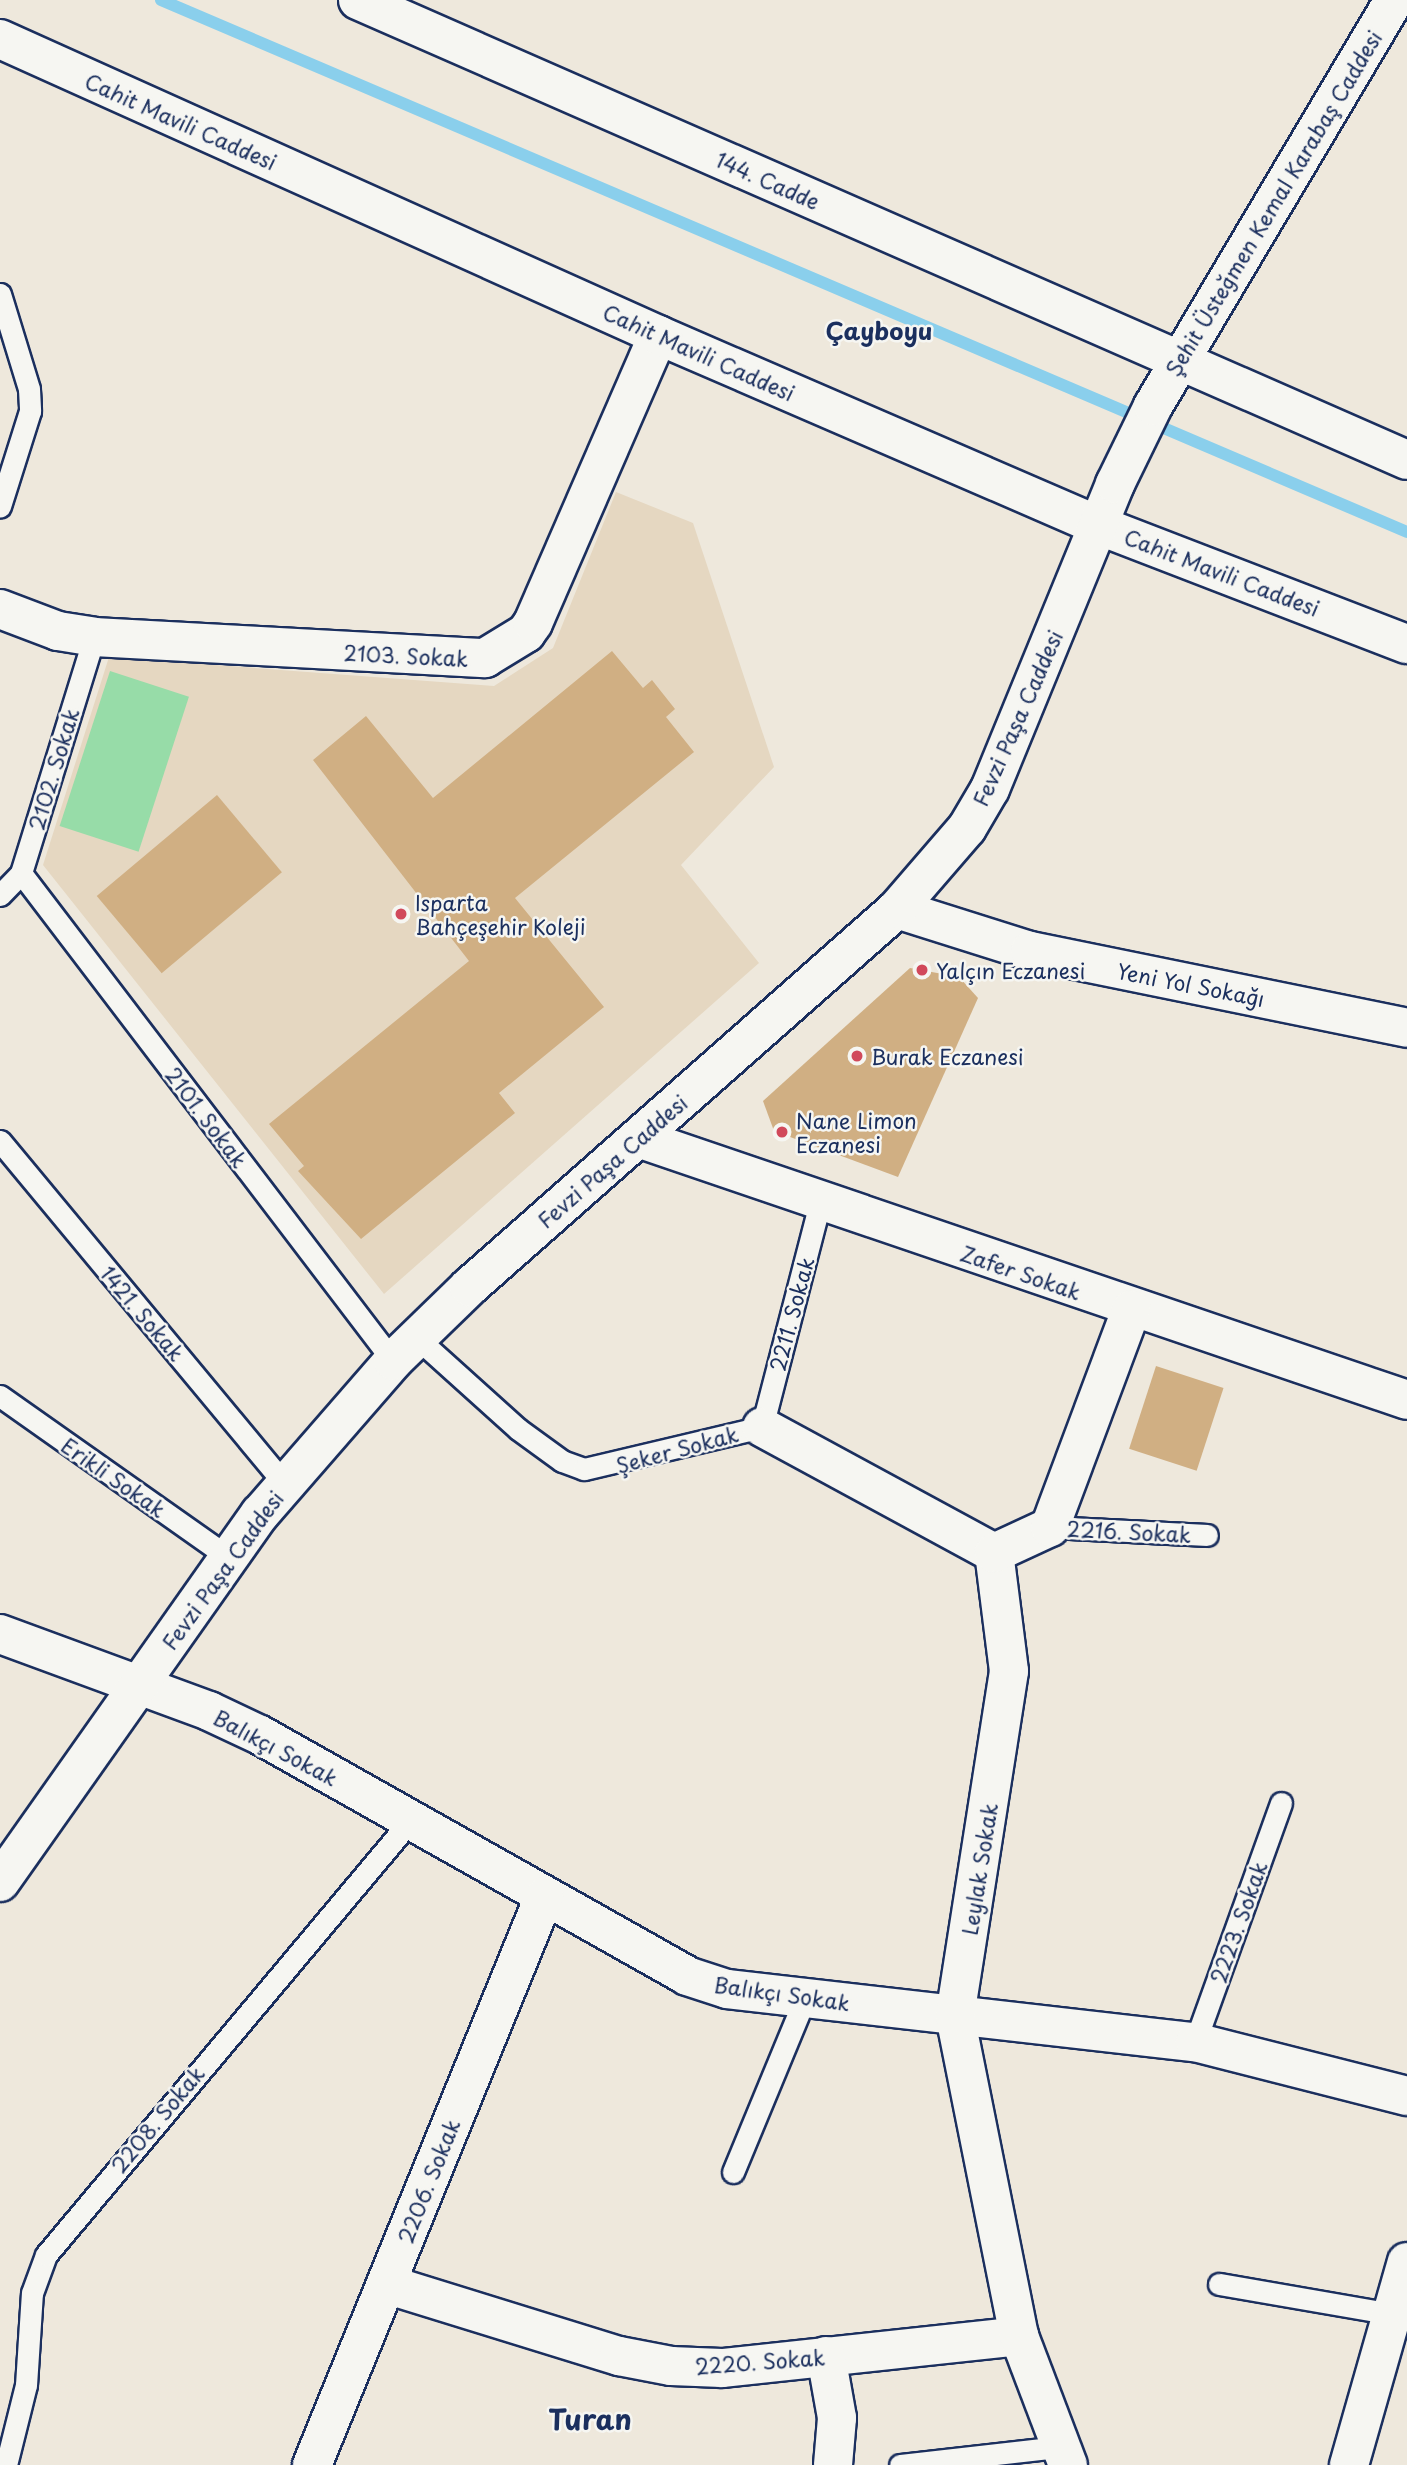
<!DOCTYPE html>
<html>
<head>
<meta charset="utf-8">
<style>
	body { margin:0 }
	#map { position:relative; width:1407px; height:2465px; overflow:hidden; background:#eee8dc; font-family:"Playpen Sans",sans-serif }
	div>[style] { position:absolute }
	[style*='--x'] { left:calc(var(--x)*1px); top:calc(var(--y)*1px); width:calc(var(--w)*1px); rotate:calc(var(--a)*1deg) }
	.built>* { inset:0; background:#e5d7c1 }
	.green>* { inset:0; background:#97dca8; transform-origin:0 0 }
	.stream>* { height:12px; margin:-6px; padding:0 6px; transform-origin:6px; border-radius:6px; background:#8acfec }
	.building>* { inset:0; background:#d0af83; transform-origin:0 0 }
	.roads { filter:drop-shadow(2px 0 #1b2f5e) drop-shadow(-2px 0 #1b2f5e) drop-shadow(0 2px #1b2f5e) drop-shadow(0 -2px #1b2f5e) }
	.lane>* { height:21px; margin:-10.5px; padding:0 10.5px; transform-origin:10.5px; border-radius:10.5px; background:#f6f6f2 }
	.street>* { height:38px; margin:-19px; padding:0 19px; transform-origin:19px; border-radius:19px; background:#f6f6f2 }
	.secondary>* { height:38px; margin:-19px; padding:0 19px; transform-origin:19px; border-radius:19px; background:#f6f6f2 }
	.dots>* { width:19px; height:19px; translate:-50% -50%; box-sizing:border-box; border:4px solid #f6f6f2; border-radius:50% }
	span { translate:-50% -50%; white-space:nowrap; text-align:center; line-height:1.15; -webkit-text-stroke:5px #f6f6f2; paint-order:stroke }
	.street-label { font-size:21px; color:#1b2f5e }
	.poi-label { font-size:21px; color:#1b2f5e }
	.left { translate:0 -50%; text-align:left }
	.quarter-label { font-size:24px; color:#1b2f5e; font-weight:700 }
	.district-label { font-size:28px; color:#1b2f5e; font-weight:700 }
</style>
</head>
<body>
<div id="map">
	<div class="built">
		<i style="clip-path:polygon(616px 492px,693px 523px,774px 767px,681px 865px,759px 963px,384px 1294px,43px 865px,109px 657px,494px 686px,553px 648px)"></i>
	</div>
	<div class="green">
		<i style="left:110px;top:671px;width:83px;height:163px;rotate:18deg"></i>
	</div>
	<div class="stream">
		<i style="--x:161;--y:0;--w:1355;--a:23.12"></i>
	</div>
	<div class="building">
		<i style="clip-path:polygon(612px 651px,643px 688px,652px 680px,675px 709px,666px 717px,694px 752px,515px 898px,604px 1007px,499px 1093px,515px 1113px,361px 1239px,298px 1171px,304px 1166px,269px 1124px,469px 961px,313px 760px,366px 716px,433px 798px)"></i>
		<i style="left:217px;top:795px;width:101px;height:157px;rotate:50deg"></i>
		<i style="clip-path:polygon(910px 968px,959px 977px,978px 998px,898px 1177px,774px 1131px,763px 1101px)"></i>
		<i style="left:1156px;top:1366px;width:71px;height:87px;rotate:18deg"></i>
	</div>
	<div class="roads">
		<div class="lane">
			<i style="--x:0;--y:294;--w:99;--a:73"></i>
			<i style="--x:29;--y:389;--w:22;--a:87"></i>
			<i style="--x:30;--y:411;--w:100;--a:107.5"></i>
			<i style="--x:21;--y:873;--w:614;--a:52.68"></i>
			<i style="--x:0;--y:895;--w:30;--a:-46"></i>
			<i style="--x:21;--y:873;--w:247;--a:-72.8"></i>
			<i style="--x:0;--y:1141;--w:446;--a:50.3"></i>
			<i style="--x:417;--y:1338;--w:136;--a:42"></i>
			<i style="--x:518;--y:1429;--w:54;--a:36"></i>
			<i style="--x:562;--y:1461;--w:23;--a:20"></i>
			<i style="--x:584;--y:1469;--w:183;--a:-13.3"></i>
			<i style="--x:762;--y:1427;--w:232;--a:-75.5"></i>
			<i style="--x:0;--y:1396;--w:279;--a:35.2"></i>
			<i style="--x:1050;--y:1527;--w:157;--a:2.9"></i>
			<i style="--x:1195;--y:2042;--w:254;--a:-70.2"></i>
			<i style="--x:733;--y:2172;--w:188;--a:-67.5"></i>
			<i style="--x:1219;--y:2284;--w:176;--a:9.8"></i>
			<i style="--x:6;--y:2465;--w:82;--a:-76"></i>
			<i style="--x:26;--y:2385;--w:92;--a:-86.3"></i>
			<i style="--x:32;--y:2293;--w:40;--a:-69.8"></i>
			<i style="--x:46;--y:2255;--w:566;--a:-50.01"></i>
			<i style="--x:900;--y:2465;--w:159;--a:-6.5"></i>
		</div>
		<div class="street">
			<i style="--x:0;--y:609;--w:62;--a:20.8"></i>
			<i style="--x:58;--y:631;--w:36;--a:9"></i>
			<i style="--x:94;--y:637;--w:392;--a:3.1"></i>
			<i style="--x:485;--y:658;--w:48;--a:-31.4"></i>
			<i style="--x:526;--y:633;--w:12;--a:-55"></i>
			<i style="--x:533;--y:623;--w:314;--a:-66.5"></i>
			<i style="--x:897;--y:909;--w:139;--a:17.5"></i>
			<i style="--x:1030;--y:951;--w:385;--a:11.5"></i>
			<i style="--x:638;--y:1138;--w:812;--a:18.81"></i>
			<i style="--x:762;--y:1427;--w:264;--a:28.5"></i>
			<i style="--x:0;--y:1634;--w:223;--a:20.2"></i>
			<i style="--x:209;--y:1711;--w:56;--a:25.2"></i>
			<i style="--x:260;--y:1735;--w:490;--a:29.4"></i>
			<i style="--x:687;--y:1976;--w:42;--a:18"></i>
			<i style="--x:727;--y:1989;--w:471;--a:6.5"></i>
			<i style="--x:1195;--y:2042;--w:219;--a:14.3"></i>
			<i style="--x:386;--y:2284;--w:244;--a:17.2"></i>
			<i style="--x:619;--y:2356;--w:53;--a:10.9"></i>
			<i style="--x:671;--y:2366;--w:51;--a:2.2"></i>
			<i style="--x:722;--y:2368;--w:299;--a:-6.1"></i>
			<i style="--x:826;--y:2356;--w:63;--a:79.9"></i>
			<i style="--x:837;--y:2418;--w:47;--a:94.9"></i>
			<i style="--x:312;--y:2465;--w:614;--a:-67.78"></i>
			<i style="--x:1068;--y:2465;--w:138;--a:-110.8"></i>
			<i style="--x:1019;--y:2336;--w:326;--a:-101.3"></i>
			<i style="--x:955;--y:2016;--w:349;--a:-81.1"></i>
			<i style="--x:1009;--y:1671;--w:119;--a:-97.2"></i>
			<i style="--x:994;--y:1553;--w:62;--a:-24.9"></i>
			<i style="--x:1050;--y:1527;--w:232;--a:-69.5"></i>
			<i style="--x:1349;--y:2465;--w:211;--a:-74.1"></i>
		</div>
		<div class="secondary">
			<i style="--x:358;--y:0;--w:1145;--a:23.68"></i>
			<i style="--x:0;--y:39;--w:722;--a:24.22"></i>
			<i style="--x:658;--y:335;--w:479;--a:23.4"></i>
			<i style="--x:1098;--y:525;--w:331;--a:21.1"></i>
			<i style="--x:0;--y:1882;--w:451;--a:-54.8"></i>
			<i style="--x:260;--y:1514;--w:203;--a:-49"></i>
			<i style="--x:393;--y:1361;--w:106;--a:-44.2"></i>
			<i style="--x:469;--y:1287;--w:571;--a:-41.45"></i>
			<i style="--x:897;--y:909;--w:107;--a:-49.2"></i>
			<i style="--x:967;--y:828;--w:45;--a:-59.5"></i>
			<i style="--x:990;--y:789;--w:330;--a:-67.7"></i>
			<i style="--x:1115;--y:484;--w:87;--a:-64"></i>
			<i style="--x:1153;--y:406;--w:472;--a:-59.3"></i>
		</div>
	</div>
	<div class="dots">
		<i style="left:401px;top:914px;background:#d1495b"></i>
		<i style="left:922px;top:970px;background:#d1495b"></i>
		<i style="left:857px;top:1056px;background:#d1495b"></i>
		<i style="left:782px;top:1132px;background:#d1495b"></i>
	</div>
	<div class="street-label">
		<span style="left:181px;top:121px;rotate:24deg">Cahit Mavili Caddesi</span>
		<span style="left:768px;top:180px;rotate:24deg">144. Cadde</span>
		<span style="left:1273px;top:203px;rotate:-59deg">Şehit Üsteğmen Kemal Karabaş Caddesi</span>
		<span style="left:699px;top:352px;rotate:24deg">Cahit Mavili Caddesi</span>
		<span style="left:1222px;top:572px;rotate:21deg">Cahit Mavili Caddesi</span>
		<span style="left:406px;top:655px;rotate:3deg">2103. Sokak</span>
		<span style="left:1017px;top:718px;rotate:-66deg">Fevzi Paşa Caddesi</span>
		<span style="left:53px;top:769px;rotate:-73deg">2102. Sokak</span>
		<span style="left:1191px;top:984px;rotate:11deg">Yeni Yol Sokağı</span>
		<span style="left:207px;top:1117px;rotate:53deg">2101. Sokak</span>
		<span style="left:612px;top:1161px;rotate:-41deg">Fevzi Paşa Caddesi</span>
		<span style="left:1021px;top:1272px;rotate:19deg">Zafer Sokak</span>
		<span style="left:143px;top:1313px;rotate:50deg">1421. Sokak</span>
		<span style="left:791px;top:1314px;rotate:-75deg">2211. Sokak</span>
		<span style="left:677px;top:1449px;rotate:-15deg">Şeker Sokak</span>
		<span style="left:114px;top:1477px;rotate:35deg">Erikli Sokak</span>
		<span style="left:1129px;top:1531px;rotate:3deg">2216. Sokak</span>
		<span style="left:222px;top:1570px;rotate:-54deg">Fevzi Paşa Caddesi</span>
		<span style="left:276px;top:1747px;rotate:28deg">Balıkçı Sokak</span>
		<span style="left:979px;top:1869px;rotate:-81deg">Leylak Sokak</span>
		<span style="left:1238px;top:1922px;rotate:-70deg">2223. Sokak</span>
		<span style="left:782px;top:1993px;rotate:8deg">Balıkçı Sokak</span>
		<span style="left:157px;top:2119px;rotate:-50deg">2208. Sokak</span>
		<span style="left:428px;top:2181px;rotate:-68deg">2206. Sokak</span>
		<span style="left:760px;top:2361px;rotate:-4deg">2220. Sokak</span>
	</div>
	<div class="poi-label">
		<span class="left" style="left:415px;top:914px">Isparta<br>Bahçeşehir Koleji</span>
		<span class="left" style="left:936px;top:970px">Yalçın Eczanesi</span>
		<span class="left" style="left:871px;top:1056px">Burak Eczanesi</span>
		<span class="left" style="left:796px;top:1132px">Nane Limon<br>Eczanesi</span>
	</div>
	<div class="quarter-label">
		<span style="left:879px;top:331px">Çayboyu</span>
	</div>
	<div class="district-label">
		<span style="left:590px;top:2419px">Turan</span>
	</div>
</div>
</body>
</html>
